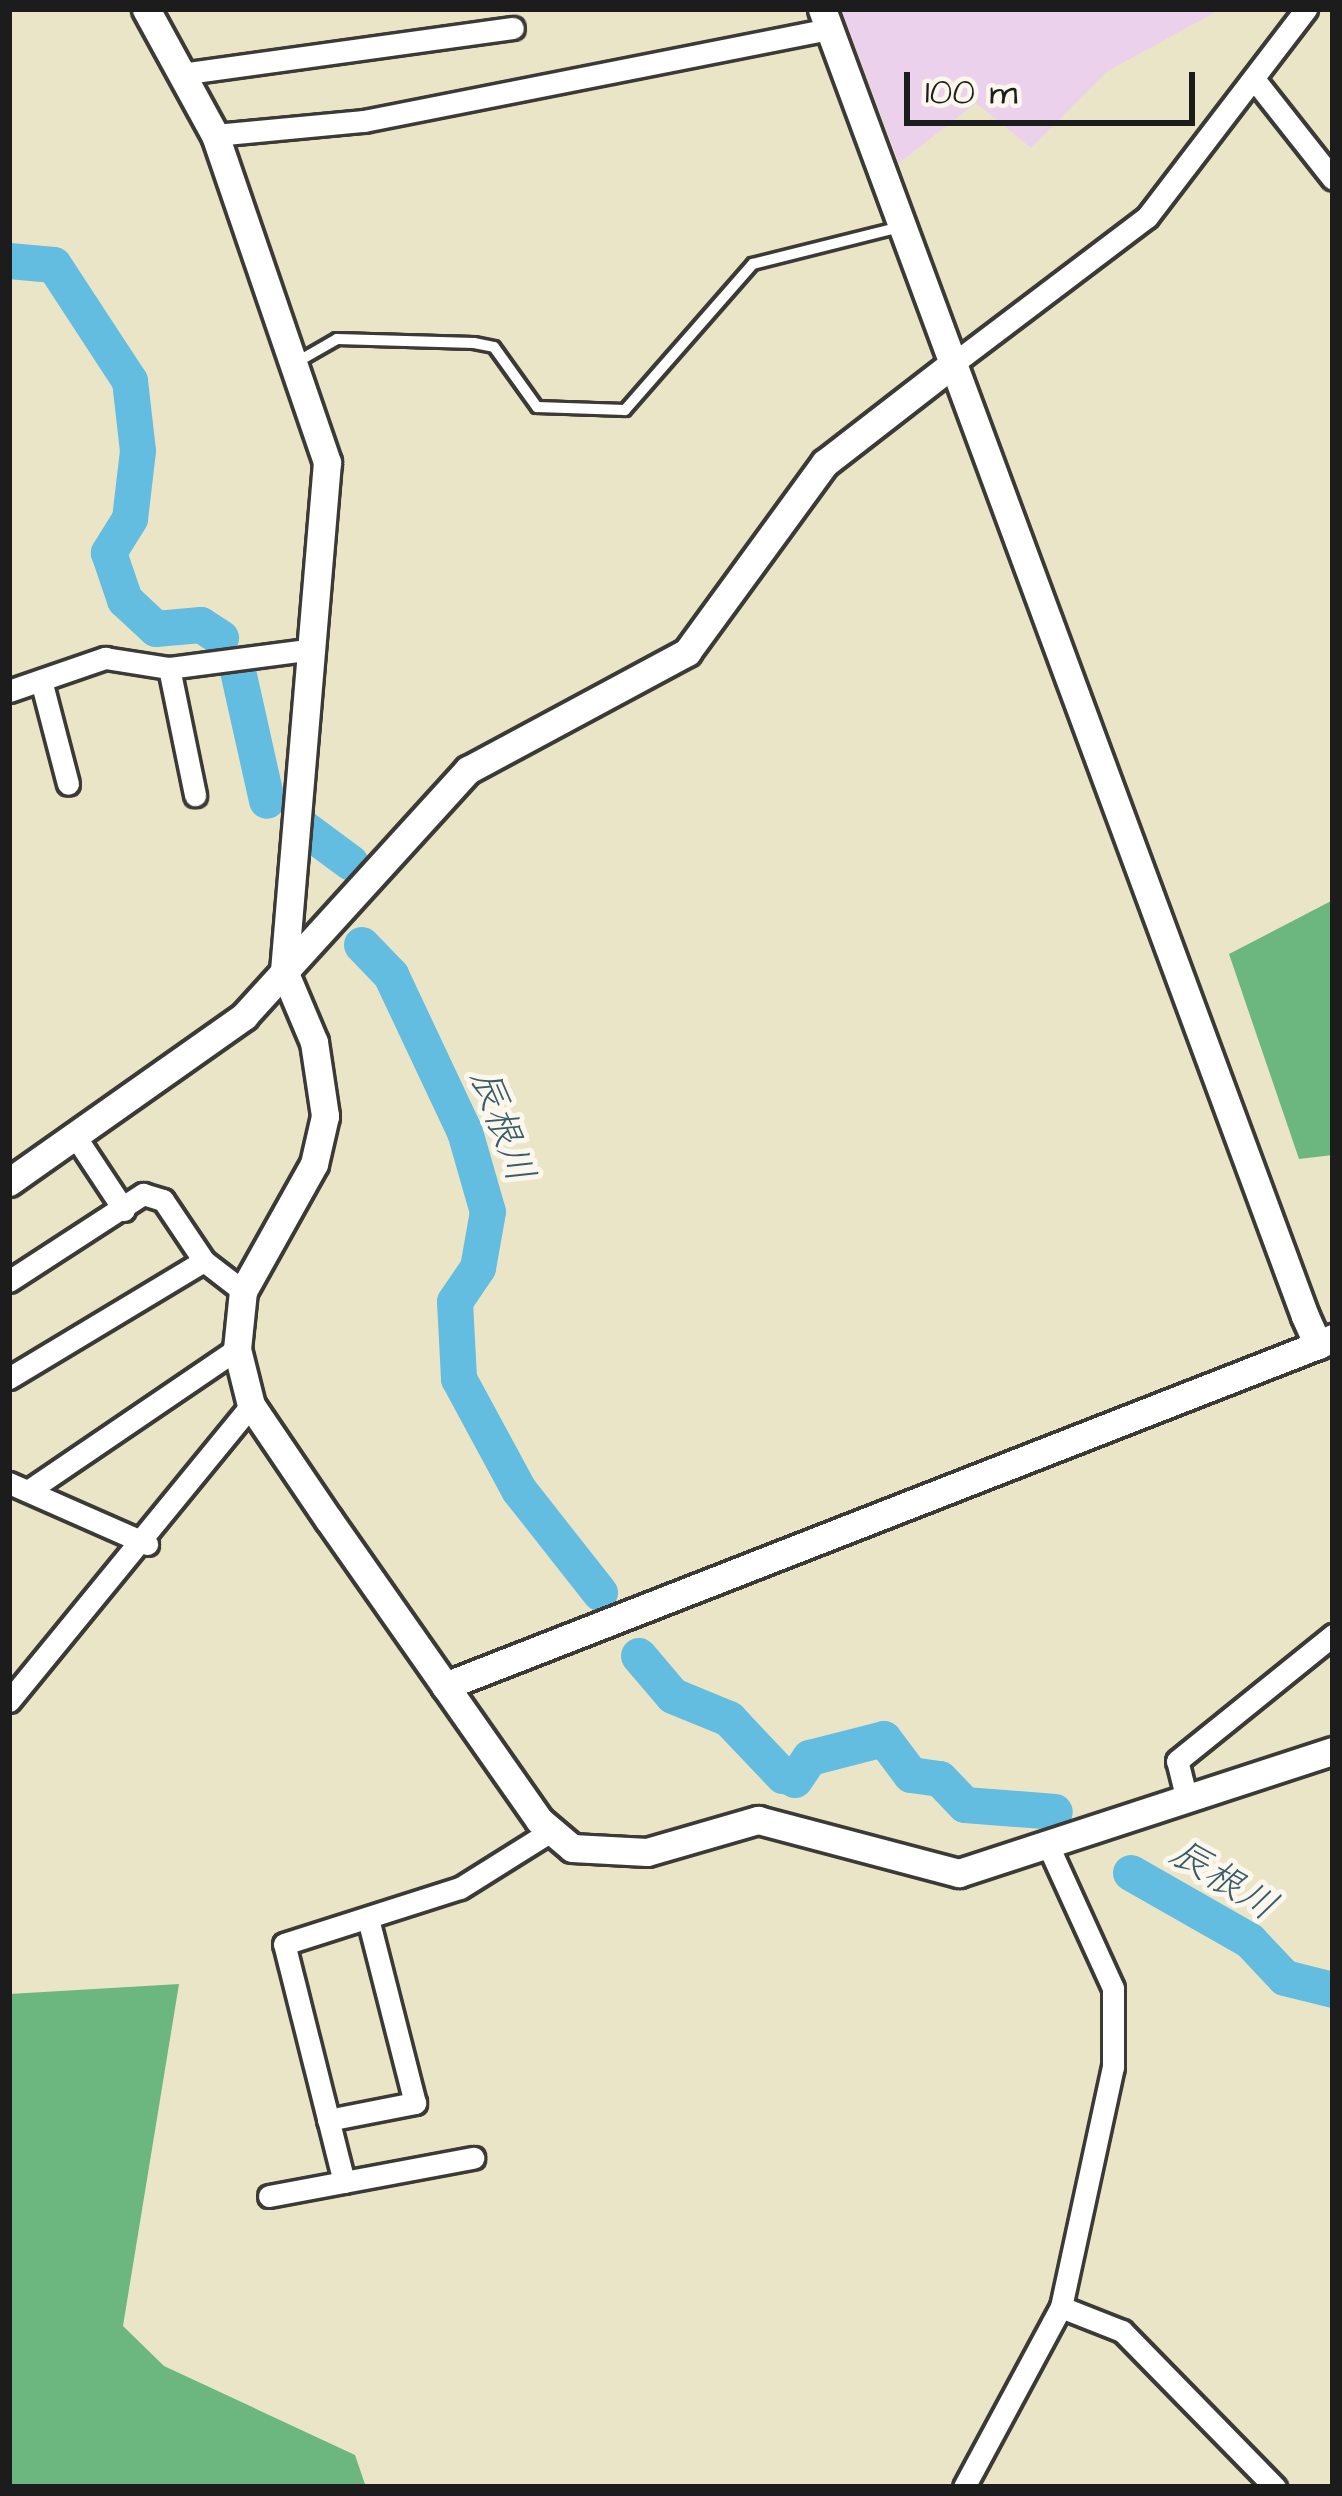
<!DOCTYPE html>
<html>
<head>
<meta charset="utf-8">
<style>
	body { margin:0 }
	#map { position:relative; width:1342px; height:2496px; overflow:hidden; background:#ebe5c7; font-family:"Architects Daughter","Klee One",sans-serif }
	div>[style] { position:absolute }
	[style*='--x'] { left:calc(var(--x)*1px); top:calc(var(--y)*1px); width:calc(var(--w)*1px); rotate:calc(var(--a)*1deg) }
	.built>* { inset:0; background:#ebd1eb }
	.forest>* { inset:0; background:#6cb780 }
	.river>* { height:36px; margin:-18px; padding:0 18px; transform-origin:18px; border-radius:18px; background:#63bde0 }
	.roads { filter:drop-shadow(3px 0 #3b3a36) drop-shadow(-3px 0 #3b3a36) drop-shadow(0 3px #3b3a36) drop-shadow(0 -3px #3b3a36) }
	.lane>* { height:10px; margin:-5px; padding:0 5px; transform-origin:5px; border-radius:5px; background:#fff }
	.street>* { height:21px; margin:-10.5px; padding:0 10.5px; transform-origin:10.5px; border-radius:10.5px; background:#fff }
	.secondary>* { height:27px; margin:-13.5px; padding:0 13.5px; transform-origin:13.5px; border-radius:13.5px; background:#fff }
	span { translate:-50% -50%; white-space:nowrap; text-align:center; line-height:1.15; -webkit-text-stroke:10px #fbf7ec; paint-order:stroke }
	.water-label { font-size:39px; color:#385c6a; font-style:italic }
	.frame { position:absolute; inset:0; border:12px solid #1c1c1c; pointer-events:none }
	.scale { position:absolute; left:904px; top:72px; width:291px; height:54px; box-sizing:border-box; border:6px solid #1c1c1c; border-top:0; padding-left:15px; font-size:36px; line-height:42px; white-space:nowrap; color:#1c1c1c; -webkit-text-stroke:9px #fbf7ec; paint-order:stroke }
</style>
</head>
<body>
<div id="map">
	<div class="built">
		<i style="clip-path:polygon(841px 9px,1221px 9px,1108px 71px,1031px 148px,976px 103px,899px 163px)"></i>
	</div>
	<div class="forest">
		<i style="clip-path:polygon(1333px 900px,1333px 1155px,1299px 1159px,1229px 954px)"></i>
		<i style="clip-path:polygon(179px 1984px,123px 2326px,164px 2366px,355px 2455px,366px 2487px,9px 2487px,9px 1994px)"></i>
	</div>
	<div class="river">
		<i style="--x:9;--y:261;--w:45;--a:5.1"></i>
		<i style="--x:54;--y:265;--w:139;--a:56.8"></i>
		<i style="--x:130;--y:381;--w:70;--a:83.5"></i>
		<i style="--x:138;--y:451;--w:68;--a:96.7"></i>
		<i style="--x:130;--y:519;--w:40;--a:122"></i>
		<i style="--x:109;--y:553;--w:50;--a:71.2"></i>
		<i style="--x:125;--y:600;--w:42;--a:43.1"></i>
		<i style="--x:156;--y:629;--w:45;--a:-5.1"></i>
		<i style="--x:201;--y:625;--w:24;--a:33"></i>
		<i style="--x:238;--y:671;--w:133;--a:77.4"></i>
		<i style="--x:305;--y:829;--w:57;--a:36.5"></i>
		<i style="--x:362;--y:945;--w:42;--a:46"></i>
		<i style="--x:391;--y:975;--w:174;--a:64.8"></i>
		<i style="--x:465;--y:1132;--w:83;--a:74"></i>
		<i style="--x:488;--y:1212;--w:57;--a:100.1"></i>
		<i style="--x:478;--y:1268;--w:41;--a:124.1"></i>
		<i style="--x:455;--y:1302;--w:77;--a:87"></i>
		<i style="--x:459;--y:1379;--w:126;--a:61.6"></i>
		<i style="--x:519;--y:1490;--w:131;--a:51.8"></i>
		<i style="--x:639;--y:1656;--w:52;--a:49.6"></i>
		<i style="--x:673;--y:1696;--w:61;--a:22.3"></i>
		<i style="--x:729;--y:1719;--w:79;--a:46.5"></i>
		<i style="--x:795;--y:1780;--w:27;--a:-56"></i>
		<i style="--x:810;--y:1758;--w:76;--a:-14.4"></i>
		<i style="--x:884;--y:1739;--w:45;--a:53.1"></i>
		<i style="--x:911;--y:1775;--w:29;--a:8"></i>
		<i style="--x:940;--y:1779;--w:36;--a:46"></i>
		<i style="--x:965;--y:1805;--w:90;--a:4.4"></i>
		<i style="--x:1131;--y:1873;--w:137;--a:29.7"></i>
		<i style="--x:1250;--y:1941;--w:51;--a:46.6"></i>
		<i style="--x:1285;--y:1978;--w:49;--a:14"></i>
	</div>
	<div class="roads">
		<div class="lane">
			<i style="--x:297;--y:362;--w:46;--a:-29.9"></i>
			<i style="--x:337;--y:339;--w:137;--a:1.7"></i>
			<i style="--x:474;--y:343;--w:20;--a:11"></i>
			<i style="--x:494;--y:347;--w:74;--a:54.4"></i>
			<i style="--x:537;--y:407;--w:88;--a:2"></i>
			<i style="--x:625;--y:410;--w:194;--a:-48.8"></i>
			<i style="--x:753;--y:264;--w:152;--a:-14.1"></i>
		</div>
		<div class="street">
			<i style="--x:181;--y:74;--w:335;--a:-7.9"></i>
			<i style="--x:1254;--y:79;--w:127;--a:51.7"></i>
			<i style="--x:215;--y:135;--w:150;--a:-5.4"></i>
			<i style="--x:364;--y:121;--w:475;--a:-11.2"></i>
			<i style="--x:954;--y:363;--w:242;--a:-37.1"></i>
			<i style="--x:1147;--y:217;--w:262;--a:-52.6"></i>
			<i style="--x:169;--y:668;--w:130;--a:78.4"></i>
			<i style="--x:42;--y:684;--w:103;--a:75.4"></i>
			<i style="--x:9;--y:691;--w:102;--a:-19"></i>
			<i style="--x:105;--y:658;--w:65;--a:8.9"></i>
			<i style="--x:169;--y:668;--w:146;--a:-7.5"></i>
			<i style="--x:77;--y:1139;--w:85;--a:56.5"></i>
			<i style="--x:9;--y:1281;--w:160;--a:-33"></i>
			<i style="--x:143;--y:1194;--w:21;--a:17"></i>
			<i style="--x:163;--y:1200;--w:73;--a:56.1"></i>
			<i style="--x:204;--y:1261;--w:49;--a:37.6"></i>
			<i style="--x:9;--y:1378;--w:227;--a:-31"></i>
			<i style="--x:9;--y:1483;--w:151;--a:23.8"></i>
			<i style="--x:28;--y:1491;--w:253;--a:-34.2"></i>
			<i style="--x:9;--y:1701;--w:382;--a:-50.7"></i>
			<i style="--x:1185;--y:1792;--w:32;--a:-104"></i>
			<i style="--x:1177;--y:1761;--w:201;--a:-38.9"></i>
			<i style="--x:328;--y:2120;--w:89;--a:-11.1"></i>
			<i style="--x:415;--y:2103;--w:191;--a:-104.3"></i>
			<i style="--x:344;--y:2182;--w:245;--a:-104.1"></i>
			<i style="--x:284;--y:1944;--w:185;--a:-17.7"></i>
			<i style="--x:460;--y:1888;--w:107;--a:-32.1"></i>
			<i style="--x:269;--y:2196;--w:208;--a:-10.6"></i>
			<i style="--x:1061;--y:2307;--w:66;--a:21.5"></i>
			<i style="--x:1122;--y:2331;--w:219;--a:45.6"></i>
			<i style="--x:964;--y:2487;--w:204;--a:-61.7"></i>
			<i style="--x:1061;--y:2307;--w:246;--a:-77.8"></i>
			<i style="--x:1113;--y:2067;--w:79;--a:-90"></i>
			<i style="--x:1113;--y:1988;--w:152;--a:-114.5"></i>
		</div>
		<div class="secondary">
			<i style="--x:146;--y:9;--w:144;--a:61.3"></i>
			<i style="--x:215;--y:135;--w:346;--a:71.1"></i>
			<i style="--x:327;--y:462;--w:511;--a:94.83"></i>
			<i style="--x:284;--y:971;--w:77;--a:67.1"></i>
			<i style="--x:314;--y:1042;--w:75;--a:81.5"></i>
			<i style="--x:325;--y:1116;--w:49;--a:102.9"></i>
			<i style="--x:314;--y:1164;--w:145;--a:119.2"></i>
			<i style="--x:243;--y:1291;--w:58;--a:95.9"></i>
			<i style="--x:237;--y:1349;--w:58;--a:76"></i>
			<i style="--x:251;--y:1405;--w:139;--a:55.9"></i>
			<i style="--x:329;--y:1520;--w:366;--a:55"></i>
			<i style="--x:539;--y:1820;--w:43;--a:40.3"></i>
			<i style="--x:572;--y:1848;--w:75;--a:3.1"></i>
			<i style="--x:647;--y:1852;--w:116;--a:-16.1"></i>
			<i style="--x:758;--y:1820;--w:208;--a:14.8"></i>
			<i style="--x:959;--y:1873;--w:393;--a:-18.1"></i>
			<i style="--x:822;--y:9;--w:1393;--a:69.72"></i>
			<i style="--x:1305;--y:1316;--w:32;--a:66"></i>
			<i style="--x:1318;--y:1345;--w:17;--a:-25"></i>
			<i style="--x:9;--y:1182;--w:288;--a:-35.2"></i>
			<i style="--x:244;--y:1016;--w:333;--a:-47.7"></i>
			<i style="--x:468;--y:770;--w:249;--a:-28.3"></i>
			<i style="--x:687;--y:652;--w:234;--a:-53.9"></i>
			<i style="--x:825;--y:463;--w:163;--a:-37.8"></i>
			<i style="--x:445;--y:1686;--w:937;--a:-21.34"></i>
		</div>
	</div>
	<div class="water-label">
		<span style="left:501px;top:1126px;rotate:70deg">辰根川</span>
		<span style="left:1223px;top:1881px;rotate:32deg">辰根川</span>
	</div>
	<div class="frame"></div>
	<div class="scale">100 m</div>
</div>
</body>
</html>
